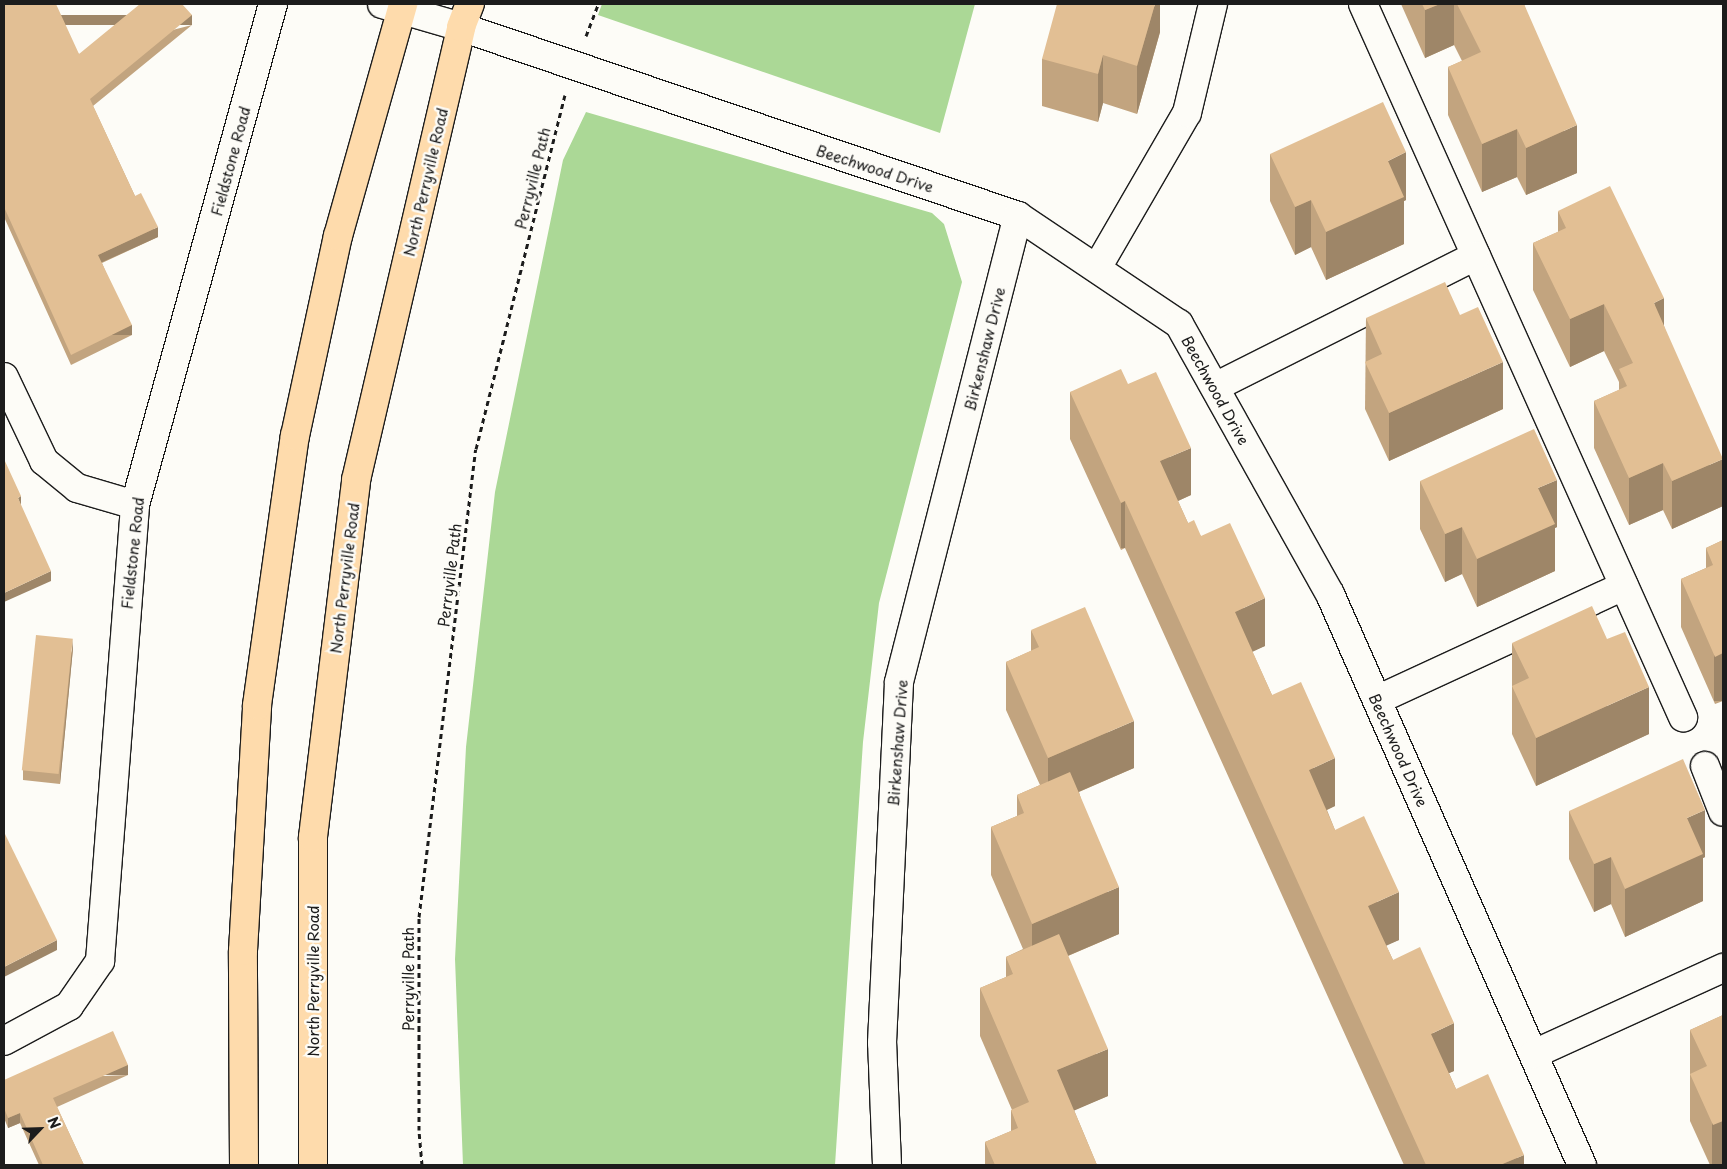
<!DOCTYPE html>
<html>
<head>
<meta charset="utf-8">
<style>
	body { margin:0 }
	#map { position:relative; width:1727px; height:1169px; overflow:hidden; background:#fdfcf7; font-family:"Playpen Sans",sans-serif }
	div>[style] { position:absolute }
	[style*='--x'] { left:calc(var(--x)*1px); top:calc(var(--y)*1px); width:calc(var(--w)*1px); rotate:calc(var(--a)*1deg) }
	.green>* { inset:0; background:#abd896 }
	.path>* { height:3px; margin-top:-1.5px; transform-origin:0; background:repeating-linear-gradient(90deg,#1c1c1c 0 5px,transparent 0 9px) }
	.roads { filter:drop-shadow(1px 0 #1c1c1c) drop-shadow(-1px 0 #1c1c1c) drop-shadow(0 1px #1c1c1c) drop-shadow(0 -1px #1c1c1c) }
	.minor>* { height:28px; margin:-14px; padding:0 14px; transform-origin:14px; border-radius:14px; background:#fdfcf7 }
	.major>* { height:28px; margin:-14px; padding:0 14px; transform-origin:14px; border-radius:14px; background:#fedbac }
	.wall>* { inset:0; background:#c2a47f }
	.shaded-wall>* { inset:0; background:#9e8668; transform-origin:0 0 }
	.building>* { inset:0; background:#e2bf94; transform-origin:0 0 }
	span { translate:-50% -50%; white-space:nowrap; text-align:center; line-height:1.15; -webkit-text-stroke:5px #fdfcf7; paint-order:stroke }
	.street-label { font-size:15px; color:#1c1c1c }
	.frame { position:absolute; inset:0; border:5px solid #1c1c1c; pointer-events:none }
	.north { position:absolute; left:15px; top:1104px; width:50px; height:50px; -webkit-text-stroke:4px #fdfcf7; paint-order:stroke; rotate:66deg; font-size:14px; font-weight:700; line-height:20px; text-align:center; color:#1c1c1c }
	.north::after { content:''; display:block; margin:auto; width:18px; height:22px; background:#1c1c1c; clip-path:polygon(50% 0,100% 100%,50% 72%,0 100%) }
</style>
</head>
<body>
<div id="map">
	<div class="green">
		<i style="clip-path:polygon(602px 4px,975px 4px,940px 133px,598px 15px)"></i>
		<i style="clip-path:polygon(586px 112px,932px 213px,944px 224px,962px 282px,879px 603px,863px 742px,835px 1165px,463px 1165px,455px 959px,466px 747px,495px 492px,563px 160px)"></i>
	</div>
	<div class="path">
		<i style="--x:586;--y:36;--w:34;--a:-69"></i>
		<i style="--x:422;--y:1165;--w:35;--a:-95"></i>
		<i style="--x:419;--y:1130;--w:213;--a:-90"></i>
		<i style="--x:419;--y:917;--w:471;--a:-83.1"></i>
		<i style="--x:476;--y:449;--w:365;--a:-75.9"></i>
	</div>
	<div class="roads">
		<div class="minor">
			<i style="--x:382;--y:4;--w:82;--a:16.2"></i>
			<i style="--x:461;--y:27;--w:588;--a:18.74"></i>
			<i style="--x:1018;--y:216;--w:194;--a:33.9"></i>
			<i style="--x:1179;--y:324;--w:309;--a:60.8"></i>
			<i style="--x:1330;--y:594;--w:624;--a:66.19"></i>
			<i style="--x:1363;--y:4;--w:782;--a:65.83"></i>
			<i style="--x:1097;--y:268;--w:179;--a:-59.9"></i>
			<i style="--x:1187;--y:113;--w:112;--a:-76.6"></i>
			<i style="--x:4;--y:377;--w:93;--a:64.5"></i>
			<i style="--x:44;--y:461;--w:43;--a:39.3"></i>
			<i style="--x:77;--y:488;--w:60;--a:16.3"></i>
			<i style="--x:1215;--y:387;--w:292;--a:-26.7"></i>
			<i style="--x:1377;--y:700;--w:272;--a:-24.8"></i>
			<i style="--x:1705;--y:766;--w:49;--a:68.6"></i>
			<i style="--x:4;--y:1041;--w:74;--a:-28.3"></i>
			<i style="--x:69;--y:1006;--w:55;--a:-55.4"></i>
			<i style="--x:100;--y:961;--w:457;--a:-85.6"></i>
			<i style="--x:135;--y:505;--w:520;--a:-74.6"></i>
			<i style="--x:1534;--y:1054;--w:208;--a:-24.5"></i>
			<i style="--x:887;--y:1165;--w:122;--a:-92.3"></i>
			<i style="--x:882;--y:1043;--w:361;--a:-87.3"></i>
			<i style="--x:899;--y:682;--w:481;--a:-75.7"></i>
		</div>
		<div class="major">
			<i style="--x:244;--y:1165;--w:214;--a:-90.3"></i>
			<i style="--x:243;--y:951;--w:246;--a:-86.7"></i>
			<i style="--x:257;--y:705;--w:272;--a:-82"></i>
			<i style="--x:295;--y:436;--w:205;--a:-77.9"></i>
			<i style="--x:338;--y:236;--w:241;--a:-74.3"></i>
			<i style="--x:313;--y:1165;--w:328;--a:-90"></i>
			<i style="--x:313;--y:837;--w:360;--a:-83.1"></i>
			<i style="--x:356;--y:480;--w:465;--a:-76.9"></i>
			<i style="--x:461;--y:27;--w:25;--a:-69"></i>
		</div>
	</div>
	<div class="wall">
		<i style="clip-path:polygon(4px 4px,79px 54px,192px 25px,93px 106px,135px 196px,158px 237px,102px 263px,132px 335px,71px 365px,4px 217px)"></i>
		<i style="clip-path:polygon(1160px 4px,1160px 32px,1137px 114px,1103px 103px,1098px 122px,1042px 106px,1042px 59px)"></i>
		<i style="clip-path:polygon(1401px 4px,1524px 4px,1577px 173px,1526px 195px,1517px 177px,1482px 192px,1448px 115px,1448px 67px,1462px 61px,1454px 45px,1425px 58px)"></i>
		<i style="clip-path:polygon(1270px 154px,1406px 200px,1404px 201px,1404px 244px,1326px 280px,1311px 247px,1295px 255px,1270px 201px)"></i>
		<i style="clip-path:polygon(1558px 211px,1664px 326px,1723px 506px,1672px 529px,1663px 510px,1629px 525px,1594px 448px,1594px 401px,1619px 390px,1619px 382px,1604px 351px,1570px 367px,1533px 290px,1533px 243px,1558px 232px)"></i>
		<i style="clip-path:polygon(1366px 318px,1503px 409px,1389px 461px,1365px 409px)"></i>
		<i style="clip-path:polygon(1128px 384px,1191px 495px,1178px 501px,1188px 523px,1201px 536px,1265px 646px,1252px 651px,1272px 695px,1335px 806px,1327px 810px,1335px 830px,1399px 940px,1386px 945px,1393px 960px,1454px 1071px,1449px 1073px,1456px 1089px,1524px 1165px,1404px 1165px,1125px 548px,1121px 550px,1070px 439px,1070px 392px)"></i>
		<i style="clip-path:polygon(1420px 481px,1557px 527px,1555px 528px,1555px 571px,1477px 607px,1462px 574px,1445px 582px,1420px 529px)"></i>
		<i style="clip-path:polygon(1723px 540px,1723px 701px,1715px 704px,1681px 627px,1681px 579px,1706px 568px,1706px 548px)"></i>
		<i style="clip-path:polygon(1031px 630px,1134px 768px,1079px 792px,1119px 934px,1068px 956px,1108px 1096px,1074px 1110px,1097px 1165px,985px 1165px,985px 1142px,1011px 1131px,1011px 1110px,1012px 1110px,980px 1036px,980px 988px,1006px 977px,1006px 957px,1023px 949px,991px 875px,991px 827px,1017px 816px,1017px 795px,1040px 785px,1006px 710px,1006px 662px,1031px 651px)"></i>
		<i style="clip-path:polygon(1512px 643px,1649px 734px,1536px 786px,1512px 734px)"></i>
		<i style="clip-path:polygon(73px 648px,60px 784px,23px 780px,23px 770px)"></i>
		<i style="clip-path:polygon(1569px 811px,1705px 857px,1703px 858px,1703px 901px,1625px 937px,1611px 904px,1594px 912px,1569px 859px)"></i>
		<i style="clip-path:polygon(1723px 1015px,1723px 1165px,1710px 1165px,1690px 1121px,1690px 1030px)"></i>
		<i style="clip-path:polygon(128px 1075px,57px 1107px,84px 1165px,39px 1165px,20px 1123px,8px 1128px,4px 1118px,4px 1080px)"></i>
	</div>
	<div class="shaded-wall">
		<i style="clip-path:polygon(1155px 4px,1160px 4px,1160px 32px,1137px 114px,1137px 66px)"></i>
		<i style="clip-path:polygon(1440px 4px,1454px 4px,1454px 45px,1425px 58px,1425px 10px)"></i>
		<i style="left:192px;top:15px;width:10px;height:132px;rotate:90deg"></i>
		<i style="clip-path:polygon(1103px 55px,1103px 103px,1098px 122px,1098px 74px)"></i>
		<i style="clip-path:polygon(1577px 125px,1577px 173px,1526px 195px,1526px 148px)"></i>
		<i style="clip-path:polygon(1517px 129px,1517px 177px,1482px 192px,1482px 144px)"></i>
		<i style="clip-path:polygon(1406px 152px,1406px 200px,1404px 201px,1404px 244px,1326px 280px,1326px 232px,1388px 161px)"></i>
		<i style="clip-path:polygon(1311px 200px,1311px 247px,1295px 255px,1295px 207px)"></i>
		<i style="clip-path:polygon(158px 227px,158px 237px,98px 264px,98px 255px)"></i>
		<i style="clip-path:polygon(1664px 298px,1664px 346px,1654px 303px)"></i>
		<i style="clip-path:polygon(1604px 304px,1604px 351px,1570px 367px,1570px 319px)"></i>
		<i style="left:132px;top:325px;width:10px;height:68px;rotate:90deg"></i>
		<i style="clip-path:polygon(1503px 362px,1503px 409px,1389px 461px,1389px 413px)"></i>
		<i style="clip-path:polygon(1191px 448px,1191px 495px,1160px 509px,1160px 461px)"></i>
		<i style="clip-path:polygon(1723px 459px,1723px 506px,1672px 529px,1672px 481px)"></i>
		<i style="clip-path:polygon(1663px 463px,1663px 510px,1629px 525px,1629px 478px)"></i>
		<i style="clip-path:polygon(1557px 480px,1557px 527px,1555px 528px,1555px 571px,1477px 607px,1477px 559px,1538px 488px)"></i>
		<i style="clip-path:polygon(21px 496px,21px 506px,18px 498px)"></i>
		<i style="left:1125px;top:501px;width:47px;height:4px;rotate:90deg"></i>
		<i style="clip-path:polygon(1462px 527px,1462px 574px,1445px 582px,1445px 534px)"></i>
		<i style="clip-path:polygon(51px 571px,51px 581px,4px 602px,4px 593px)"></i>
		<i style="clip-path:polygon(1265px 598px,1265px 646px,1235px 660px,1235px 612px)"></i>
		<i style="clip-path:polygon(73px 639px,73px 648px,60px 784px,60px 774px)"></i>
		<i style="left:1723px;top:653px;width:48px;height:9px;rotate:90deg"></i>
		<i style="clip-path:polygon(1649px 687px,1649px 734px,1536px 786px,1536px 738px)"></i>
		<i style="clip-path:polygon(1134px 721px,1134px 768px,1048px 805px,1048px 758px)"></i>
		<i style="clip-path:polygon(1335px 758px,1335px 806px,1309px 818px,1309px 770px)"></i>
		<i style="clip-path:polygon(1705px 810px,1705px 857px,1703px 858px,1703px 901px,1625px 937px,1625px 889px,1687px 818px)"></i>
		<i style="clip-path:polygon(1611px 857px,1611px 904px,1594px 912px,1594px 864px)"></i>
		<i style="clip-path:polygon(1119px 887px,1119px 934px,1032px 971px,1032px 924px)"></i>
		<i style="clip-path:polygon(1399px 892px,1399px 940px,1368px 954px,1368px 906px)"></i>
		<i style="clip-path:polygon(57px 940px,57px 950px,4px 977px,4px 967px)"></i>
		<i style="clip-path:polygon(1454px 1023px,1454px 1071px,1431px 1081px,1431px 1034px)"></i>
		<i style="clip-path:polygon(1108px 1049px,1108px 1096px,1057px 1118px,1057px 1070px)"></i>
		<i style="left:128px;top:1065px;width:10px;height:82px;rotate:90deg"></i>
		<i style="clip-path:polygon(20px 1113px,20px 1123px,8px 1128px,8px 1118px)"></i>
		<i style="left:1723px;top:1121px;width:44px;height:11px;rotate:90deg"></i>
		<i style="clip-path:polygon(1524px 1155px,1524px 1165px,1500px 1165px)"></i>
	</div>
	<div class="building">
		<i style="clip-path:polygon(4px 4px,56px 4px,79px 54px,140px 4px,182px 4px,192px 15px,90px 99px,135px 196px,141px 193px,158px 227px,98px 255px,132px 325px,71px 355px,4px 207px)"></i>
		<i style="clip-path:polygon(1057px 4px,1155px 4px,1137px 66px,1103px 55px,1098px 74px,1042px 59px)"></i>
		<i style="clip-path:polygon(1422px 4px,1440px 4px,1425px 10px)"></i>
		<i style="clip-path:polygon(1457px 4px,1524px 4px,1577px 125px,1526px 148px,1517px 129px,1482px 144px,1448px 67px,1481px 52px)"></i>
		<i style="clip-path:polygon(1383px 102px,1406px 152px,1388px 161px,1404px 197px,1326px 232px,1311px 200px,1295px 207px,1270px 154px)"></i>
		<i style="clip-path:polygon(1610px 186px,1664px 298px,1654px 303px,1723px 459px,1672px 481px,1663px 463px,1629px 478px,1594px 401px,1627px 386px,1619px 369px,1633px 363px,1604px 304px,1570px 319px,1533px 243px,1566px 228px,1558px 211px)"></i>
		<i style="clip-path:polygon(1445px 282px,1460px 315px,1478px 307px,1503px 362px,1389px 413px,1365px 362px,1382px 354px,1366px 318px)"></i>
		<i style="clip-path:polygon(1121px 369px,1128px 384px,1156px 372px,1191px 448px,1160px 461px,1188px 523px,1194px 520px,1201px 536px,1230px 523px,1265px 598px,1235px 612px,1272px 695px,1301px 682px,1335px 758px,1309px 770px,1335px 830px,1364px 816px,1399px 892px,1368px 906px,1393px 960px,1420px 947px,1454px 1023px,1431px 1034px,1456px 1089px,1488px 1074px,1524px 1155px,1500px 1165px,1426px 1165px,1125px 501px,1121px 503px,1070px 392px)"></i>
		<i style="clip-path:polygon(1534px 429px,1557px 480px,1538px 488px,1555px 524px,1477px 559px,1462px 527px,1445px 534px,1420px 481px)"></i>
		<i style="clip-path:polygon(4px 459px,21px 496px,18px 498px,51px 571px,4px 593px)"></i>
		<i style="clip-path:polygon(1723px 540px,1723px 653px,1715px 657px,1681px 579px,1713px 565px,1706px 548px)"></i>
		<i style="clip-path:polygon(1592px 606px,1607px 639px,1625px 632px,1649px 687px,1536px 738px,1512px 686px,1529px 678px,1512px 643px)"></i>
		<i style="clip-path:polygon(1085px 607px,1134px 721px,1048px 758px,1006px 662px,1039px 647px,1031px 630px)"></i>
		<i style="left:36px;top:635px;width:37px;height:136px;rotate:6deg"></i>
		<i style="clip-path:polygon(1683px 759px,1705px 810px,1687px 818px,1703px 854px,1625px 889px,1611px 857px,1594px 864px,1569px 811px)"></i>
		<i style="clip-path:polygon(1070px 772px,1119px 887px,1032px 924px,991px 827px,1024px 813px,1017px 795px)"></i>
		<i style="clip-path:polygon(4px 832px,57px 940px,4px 967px)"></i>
		<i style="clip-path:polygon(1059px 934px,1108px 1049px,1057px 1070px,1097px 1165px,995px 1165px,985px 1142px,1018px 1128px,1011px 1110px,1029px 1102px,980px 988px,1013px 974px,1006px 957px)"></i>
		<i style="clip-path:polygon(1723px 1015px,1723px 1121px,1713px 1125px,1690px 1074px,1707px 1066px,1690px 1030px)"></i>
		<i style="clip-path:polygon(113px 1031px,128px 1065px,53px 1098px,84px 1165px,43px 1165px,20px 1113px,8px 1118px,4px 1108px,4px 1080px)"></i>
	</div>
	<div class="street-label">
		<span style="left:230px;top:161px;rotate:-75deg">Fieldstone Road</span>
		<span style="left:875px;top:168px;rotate:18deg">Beechwood Drive</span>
		<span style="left:532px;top:178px;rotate:-76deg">Perryville Path</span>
		<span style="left:425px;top:182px;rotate:-77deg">North Perryville Road</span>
		<span style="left:984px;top:349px;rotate:-76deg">Birkenshaw Drive</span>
		<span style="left:1216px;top:390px;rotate:61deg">Beechwood Drive</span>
		<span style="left:132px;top:553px;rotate:-84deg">Fieldstone Road</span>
		<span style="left:449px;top:575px;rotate:-83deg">Perryville Path</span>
		<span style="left:344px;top:578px;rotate:-83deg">North Perryville Road</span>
		<span style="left:897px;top:743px;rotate:-86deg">Birkenshaw Drive</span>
		<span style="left:1399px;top:750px;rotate:66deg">Beechwood Drive</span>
		<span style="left:408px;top:979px;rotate:-90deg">Perryville Path</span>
		<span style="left:313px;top:981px;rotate:-90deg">North Perryville Road</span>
	</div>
	<div class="frame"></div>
	<div class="north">N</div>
</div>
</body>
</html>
